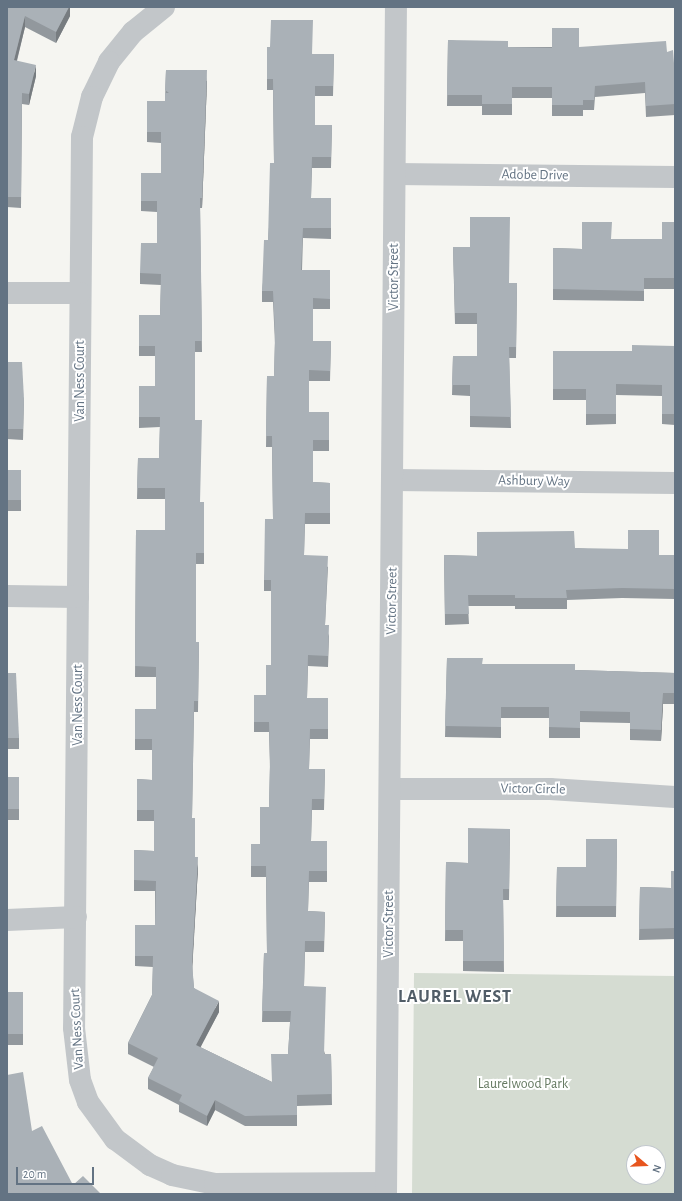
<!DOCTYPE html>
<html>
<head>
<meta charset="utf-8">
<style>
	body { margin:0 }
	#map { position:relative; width:682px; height:1201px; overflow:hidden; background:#f5f5f1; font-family:"Alegreya Sans",sans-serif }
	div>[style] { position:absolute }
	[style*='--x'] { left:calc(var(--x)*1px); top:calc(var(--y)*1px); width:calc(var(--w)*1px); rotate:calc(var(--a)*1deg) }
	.green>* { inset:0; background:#d5dcd2 }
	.minor>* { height:22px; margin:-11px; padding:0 11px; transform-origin:11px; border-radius:11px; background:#c2c6c9 }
	.tertiary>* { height:22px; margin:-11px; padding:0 11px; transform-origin:11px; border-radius:11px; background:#c2c6c9 }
	.wall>* { inset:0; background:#92989d; transform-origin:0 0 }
	.shaded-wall>* { inset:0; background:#777c80 }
	.building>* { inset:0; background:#aab1b7; transform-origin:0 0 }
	span { translate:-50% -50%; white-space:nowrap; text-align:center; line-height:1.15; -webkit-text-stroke:4px #fff; paint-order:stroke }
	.street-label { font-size:14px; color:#637383 }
	.park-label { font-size:14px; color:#667a62 }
	.district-label { font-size:18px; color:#515d67; font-weight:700; letter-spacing:1px }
	.frame { position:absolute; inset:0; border:8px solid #637383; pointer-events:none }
	.north { position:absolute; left:626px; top:1145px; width:40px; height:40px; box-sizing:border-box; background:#fff; border:1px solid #c1c7cd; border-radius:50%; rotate:109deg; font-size:11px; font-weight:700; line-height:16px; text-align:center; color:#637383 }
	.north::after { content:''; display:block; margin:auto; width:14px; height:18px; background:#e7551e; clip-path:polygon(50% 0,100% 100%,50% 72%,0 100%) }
	.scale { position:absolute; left:16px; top:1167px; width:78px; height:18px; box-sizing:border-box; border:2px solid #637383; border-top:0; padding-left:5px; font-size:12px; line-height:14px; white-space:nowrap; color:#637383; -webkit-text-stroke:3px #fff; paint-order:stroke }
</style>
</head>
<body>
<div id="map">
	<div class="green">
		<i style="clip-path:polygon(evenodd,414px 973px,675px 976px,675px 1194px,412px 1194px,414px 973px,634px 1153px,658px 1153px,658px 1177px,634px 1177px,634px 1153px)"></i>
	</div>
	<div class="minor">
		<i style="--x:164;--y:7;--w:40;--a:141"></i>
		<i style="--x:133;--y:32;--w:38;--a:129"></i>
		<i style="--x:109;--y:62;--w:39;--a:116"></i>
		<i style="--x:92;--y:97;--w:41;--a:104"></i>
		<i style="--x:82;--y:137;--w:891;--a:90.51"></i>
		<i style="--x:74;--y:1028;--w:52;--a:83.4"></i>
		<i style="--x:80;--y:1080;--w:23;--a:70"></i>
		<i style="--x:88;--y:1102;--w:46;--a:53.9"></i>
		<i style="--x:115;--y:1139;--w:44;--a:36.6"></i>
		<i style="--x:150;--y:1165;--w:24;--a:24"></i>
		<i style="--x:172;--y:1175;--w:44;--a:11.8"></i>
		<i style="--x:215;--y:1184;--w:171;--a:-0.3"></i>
		<i style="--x:395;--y:174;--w:280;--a:0.6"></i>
		<i style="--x:7;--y:293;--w:73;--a:0"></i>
		<i style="--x:393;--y:480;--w:282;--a:0.6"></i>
		<i style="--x:7;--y:596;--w:71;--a:0.8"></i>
		<i style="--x:390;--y:789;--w:160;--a:0"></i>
		<i style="--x:550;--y:789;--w:125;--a:3.7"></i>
		<i style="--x:7;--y:920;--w:69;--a:-2.5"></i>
	</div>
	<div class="tertiary">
		<i style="--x:386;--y:1194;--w:1187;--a:-89.52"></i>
	</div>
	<div class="wall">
		<i style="clip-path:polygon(7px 7px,70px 7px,70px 16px,56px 43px,25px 27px,17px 61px,36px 76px,29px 105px,22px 104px,21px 208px,7px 207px)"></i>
		<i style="clip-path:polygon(448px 40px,508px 47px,579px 47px,667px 52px,675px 76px,675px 115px,646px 117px,645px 93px,595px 97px,594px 110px,583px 110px,583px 116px,552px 116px,552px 98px,512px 98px,512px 115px,482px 115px,482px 106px,447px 106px)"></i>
		<i style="clip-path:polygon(267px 47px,313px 54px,334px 54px,333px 96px,315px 96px,315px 125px,332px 125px,331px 168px,312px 168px,311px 198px,331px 198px,331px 239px,303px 238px,302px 270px,330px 270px,330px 309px,313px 309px,313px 341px,331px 341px,330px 381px,309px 381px,309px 412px,329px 412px,329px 451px,313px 451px,313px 482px,330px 483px,330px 524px,305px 524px,304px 555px,328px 567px,325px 625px,329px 636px,328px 667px,308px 666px,307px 698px,328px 698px,328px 739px,310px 739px,309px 769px,325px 769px,324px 810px,312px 810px,311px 841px,327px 841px,327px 882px,309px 882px,308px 911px,325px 912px,324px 952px,305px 952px,304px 986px,325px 1054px,331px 1054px,332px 1105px,297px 1106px,297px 1126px,245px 1126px,215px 1110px,207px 1126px,179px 1112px,179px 1105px,148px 1089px,148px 1078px,154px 1067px,128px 1054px,128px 1043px,152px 995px,153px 967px,135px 966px,135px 925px,155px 925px,155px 891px,134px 891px,134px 850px,154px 851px,154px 821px,137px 821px,137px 779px,152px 780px,152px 750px,135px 750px,135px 709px,156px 709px,156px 677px,135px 677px,136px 530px,165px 530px,165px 499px,137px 499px,138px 458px,159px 458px,160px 427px,139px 428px,139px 386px,155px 386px,155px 356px,139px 356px,139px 315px,160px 315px,161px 285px,140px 284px,140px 273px,157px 243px,157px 212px,141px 211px,141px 173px,161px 173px,161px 143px,147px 142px,147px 101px,165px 101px,166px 70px,207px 81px,202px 208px,200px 208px,202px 352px,195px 352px,195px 420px,200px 502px,204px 513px,204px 564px,196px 564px,196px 642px,199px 642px,198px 712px,194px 712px,192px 818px,195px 857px,198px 868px,192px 967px,194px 988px,219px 1012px,200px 1047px,272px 1082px,288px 1054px,290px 1022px,262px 1022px,264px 953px,267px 953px,266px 877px,251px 877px,251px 844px,260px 844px,269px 807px,270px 767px,269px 732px,254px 732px,254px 722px,266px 695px,271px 665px,271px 591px,264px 591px,264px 580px,273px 519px,272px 447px,266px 447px,267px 376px,274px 376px,275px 343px,273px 302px,262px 302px,262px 291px,268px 240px,274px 163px,273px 90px,267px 90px)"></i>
		<i style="clip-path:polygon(675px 222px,675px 289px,644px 289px,644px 301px,553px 300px,553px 248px,582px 249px,612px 239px,662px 239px)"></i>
		<i style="clip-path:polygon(453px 247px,509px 283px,517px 283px,516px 358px,509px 358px,511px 428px,470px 427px,470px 396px,452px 395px,453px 356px,477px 356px,477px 324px,455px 324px)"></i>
		<i style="clip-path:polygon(675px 346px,675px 425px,662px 424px,662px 396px,616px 395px,616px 424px,586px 425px,586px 400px,553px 400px,553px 351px,632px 351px)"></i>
		<i style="clip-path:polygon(7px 362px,24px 399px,23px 440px,7px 439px)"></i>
		<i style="left:7px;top:470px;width:14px;height:41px"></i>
		<i style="clip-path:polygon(575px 548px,659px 555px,675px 555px,675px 599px,622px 598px,567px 600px,567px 609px,515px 609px,515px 606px,468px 606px,469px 624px,445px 625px,444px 555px,477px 556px)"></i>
		<i style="clip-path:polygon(447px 658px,483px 664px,575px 670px,675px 673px,675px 704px,663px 704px,661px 741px,630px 740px,630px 723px,580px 722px,580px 738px,549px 738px,549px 718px,501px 718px,501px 738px,445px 737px)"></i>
		<i style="clip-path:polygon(7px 673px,19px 738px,19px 749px,7px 749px)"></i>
		<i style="left:7px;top:777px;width:12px;height:43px"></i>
		<i style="clip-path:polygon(510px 829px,509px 900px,503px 900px,504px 972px,463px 971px,463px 941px,445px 941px,446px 862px,468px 863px)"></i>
		<i style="clip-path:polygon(617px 839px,616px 917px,556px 917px,557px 867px,586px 867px)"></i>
		<i style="clip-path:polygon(675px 871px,675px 939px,639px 940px,640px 887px,671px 888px)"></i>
		<i style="left:7px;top:992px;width:16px;height:53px"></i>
	</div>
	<div class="shaded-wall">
		<i style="clip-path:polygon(69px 7px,70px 7px,70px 16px,56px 43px,56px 32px)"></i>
		<i style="clip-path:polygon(25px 16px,25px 27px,14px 71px,14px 60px)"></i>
		<i style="clip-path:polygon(36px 65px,36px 76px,29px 105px,29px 94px)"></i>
		<i style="clip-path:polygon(207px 70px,207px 81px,202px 208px,202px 198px)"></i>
		<i style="clip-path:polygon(663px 693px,663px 704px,661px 741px,661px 730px)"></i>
		<i style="clip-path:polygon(198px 857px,198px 868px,192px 973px,192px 962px)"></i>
		<i style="clip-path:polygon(219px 1001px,219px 1012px,196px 1056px,196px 1045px)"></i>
		<i style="clip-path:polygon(215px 1100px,215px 1110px,207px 1126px,207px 1116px)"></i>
	</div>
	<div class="building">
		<i style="clip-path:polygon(7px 7px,69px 7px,56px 32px,25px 16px,14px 60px,36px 65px,29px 94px,22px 93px,21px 197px,7px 197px)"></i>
		<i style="clip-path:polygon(271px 20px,313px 20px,312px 54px,334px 54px,333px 86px,315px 86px,315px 125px,332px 125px,331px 157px,312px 157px,311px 198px,331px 198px,331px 228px,303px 228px,301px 270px,330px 270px,330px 299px,313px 298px,313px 341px,331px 341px,330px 371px,309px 370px,309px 412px,329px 412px,329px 440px,313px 440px,313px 482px,330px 483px,330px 513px,305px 513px,304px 555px,328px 556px,325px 625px,329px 625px,328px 656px,308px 655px,307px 698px,328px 698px,328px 729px,310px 729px,309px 769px,325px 769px,324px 799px,312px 799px,311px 841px,327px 841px,327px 871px,309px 871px,308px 911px,325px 912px,324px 941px,305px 941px,304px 986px,326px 987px,324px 1054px,331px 1054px,332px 1094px,297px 1095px,297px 1115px,245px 1116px,215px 1100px,207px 1116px,179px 1101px,182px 1095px,148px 1078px,158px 1058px,128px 1043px,152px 995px,153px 956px,135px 956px,135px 925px,155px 925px,156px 881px,134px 880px,134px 850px,154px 851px,154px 810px,137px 810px,137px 779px,152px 780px,152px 739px,135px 739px,135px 709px,156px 709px,156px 667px,135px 666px,136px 530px,165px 530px,165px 488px,137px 488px,138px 458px,159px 458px,160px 417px,139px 417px,139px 386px,155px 386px,155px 346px,139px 346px,139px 315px,160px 315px,161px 274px,140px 273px,141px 243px,157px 243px,157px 201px,141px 201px,141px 173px,161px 173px,161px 132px,147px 132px,147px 101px,165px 101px,165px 93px,169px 93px,165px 90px,166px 70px,207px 70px,202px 198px,200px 198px,202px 341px,195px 341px,195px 420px,202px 420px,200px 502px,204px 502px,204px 553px,196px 553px,196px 642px,199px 642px,198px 701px,194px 701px,192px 818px,195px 818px,195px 857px,198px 857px,192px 962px,194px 988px,219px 1001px,196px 1045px,272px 1082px,271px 1054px,288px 1054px,291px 1011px,262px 1011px,264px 953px,267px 953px,266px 866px,251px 866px,251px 844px,260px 844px,260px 807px,269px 807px,270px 761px,269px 722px,254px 722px,254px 695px,266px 695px,266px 665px,271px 665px,271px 580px,264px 580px,265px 519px,273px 519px,272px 436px,266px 436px,267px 376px,274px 376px,275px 335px,273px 291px,262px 291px,264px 240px,268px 240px,270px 163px,274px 163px,273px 79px,267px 79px,267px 47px,270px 47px)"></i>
		<i style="clip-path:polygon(552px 28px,579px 28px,579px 47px,666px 41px,667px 52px,673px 50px,675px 76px,675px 104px,646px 106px,645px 82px,595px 86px,594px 100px,583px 100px,583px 105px,552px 105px,552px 87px,512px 87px,512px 104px,482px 104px,482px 95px,447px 95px,448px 40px,508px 41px,508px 47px,552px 48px)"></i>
		<i style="clip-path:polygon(470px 217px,510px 217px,509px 283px,517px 283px,516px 347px,509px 347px,511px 417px,470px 416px,470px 385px,452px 385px,453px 356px,477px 356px,477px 313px,455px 313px,453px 247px,470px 247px)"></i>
		<i style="clip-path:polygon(582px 222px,612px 222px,611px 239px,662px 239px,662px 222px,675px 222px,675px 278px,644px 278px,644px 291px,553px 289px,553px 248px,582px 249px)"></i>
		<i style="clip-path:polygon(632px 345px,675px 346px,675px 414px,662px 414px,662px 385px,616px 384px,616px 414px,586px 414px,586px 389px,553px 389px,553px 351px,632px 351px)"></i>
		<i style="clip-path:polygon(7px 362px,22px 362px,24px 399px,23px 429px,7px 429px)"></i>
		<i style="left:7px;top:470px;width:14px;height:30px"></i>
		<i style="clip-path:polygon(628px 530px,659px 530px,659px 555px,675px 555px,675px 589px,622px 588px,566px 590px,567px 598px,515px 598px,515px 595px,468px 595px,469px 614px,445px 614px,444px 555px,477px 556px,477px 532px,574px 531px,575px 548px,628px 549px)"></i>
		<i style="clip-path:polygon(447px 658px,483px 658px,482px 664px,575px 664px,575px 670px,675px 673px,675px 693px,663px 693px,661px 730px,630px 729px,630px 712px,580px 711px,580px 728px,549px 727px,549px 707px,501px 707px,501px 727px,445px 726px)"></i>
		<i style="clip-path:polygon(7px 673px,16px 673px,19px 738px,7px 738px)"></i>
		<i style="left:7px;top:777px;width:12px;height:32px"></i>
		<i style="clip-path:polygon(468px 828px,510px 829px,509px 889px,503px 889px,504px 961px,463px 961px,463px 930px,445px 930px,446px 862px,468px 863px)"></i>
		<i style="clip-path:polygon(586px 839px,617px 839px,616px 906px,556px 906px,557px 867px,586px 867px)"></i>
		<i style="clip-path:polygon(671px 871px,675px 871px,675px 928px,639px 929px,640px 887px,671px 888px)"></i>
		<i style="left:7px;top:992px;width:16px;height:42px"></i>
		<i style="clip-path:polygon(23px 1072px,32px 1131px,42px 1126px,73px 1185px,83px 1176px,101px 1194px,8px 1194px,7px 1193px,7px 1075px)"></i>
	</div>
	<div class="street-label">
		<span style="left:535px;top:175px;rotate:1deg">Adobe Drive</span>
		<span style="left:394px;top:277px;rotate:-90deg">Victor Street</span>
		<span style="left:80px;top:381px;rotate:-90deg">Van Ness Court</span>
		<span style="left:534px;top:481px;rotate:1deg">Ashbury Way</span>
		<span style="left:392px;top:601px;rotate:-89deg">Victor Street</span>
		<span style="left:78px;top:705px;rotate:-90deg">Van Ness Court</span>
		<span style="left:533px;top:789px;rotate:1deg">Victor Circle</span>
		<span style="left:389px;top:924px;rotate:-90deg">Victor Street</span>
		<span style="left:77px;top:1029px;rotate:-93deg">Van Ness Court</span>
	</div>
	<div class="park-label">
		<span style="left:523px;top:1084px">Laurelwood Park</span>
	</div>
	<div class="district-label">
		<span style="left:455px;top:997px">LAUREL WEST</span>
	</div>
	<div class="frame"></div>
	<div class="north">N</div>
	<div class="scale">20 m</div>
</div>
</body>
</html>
